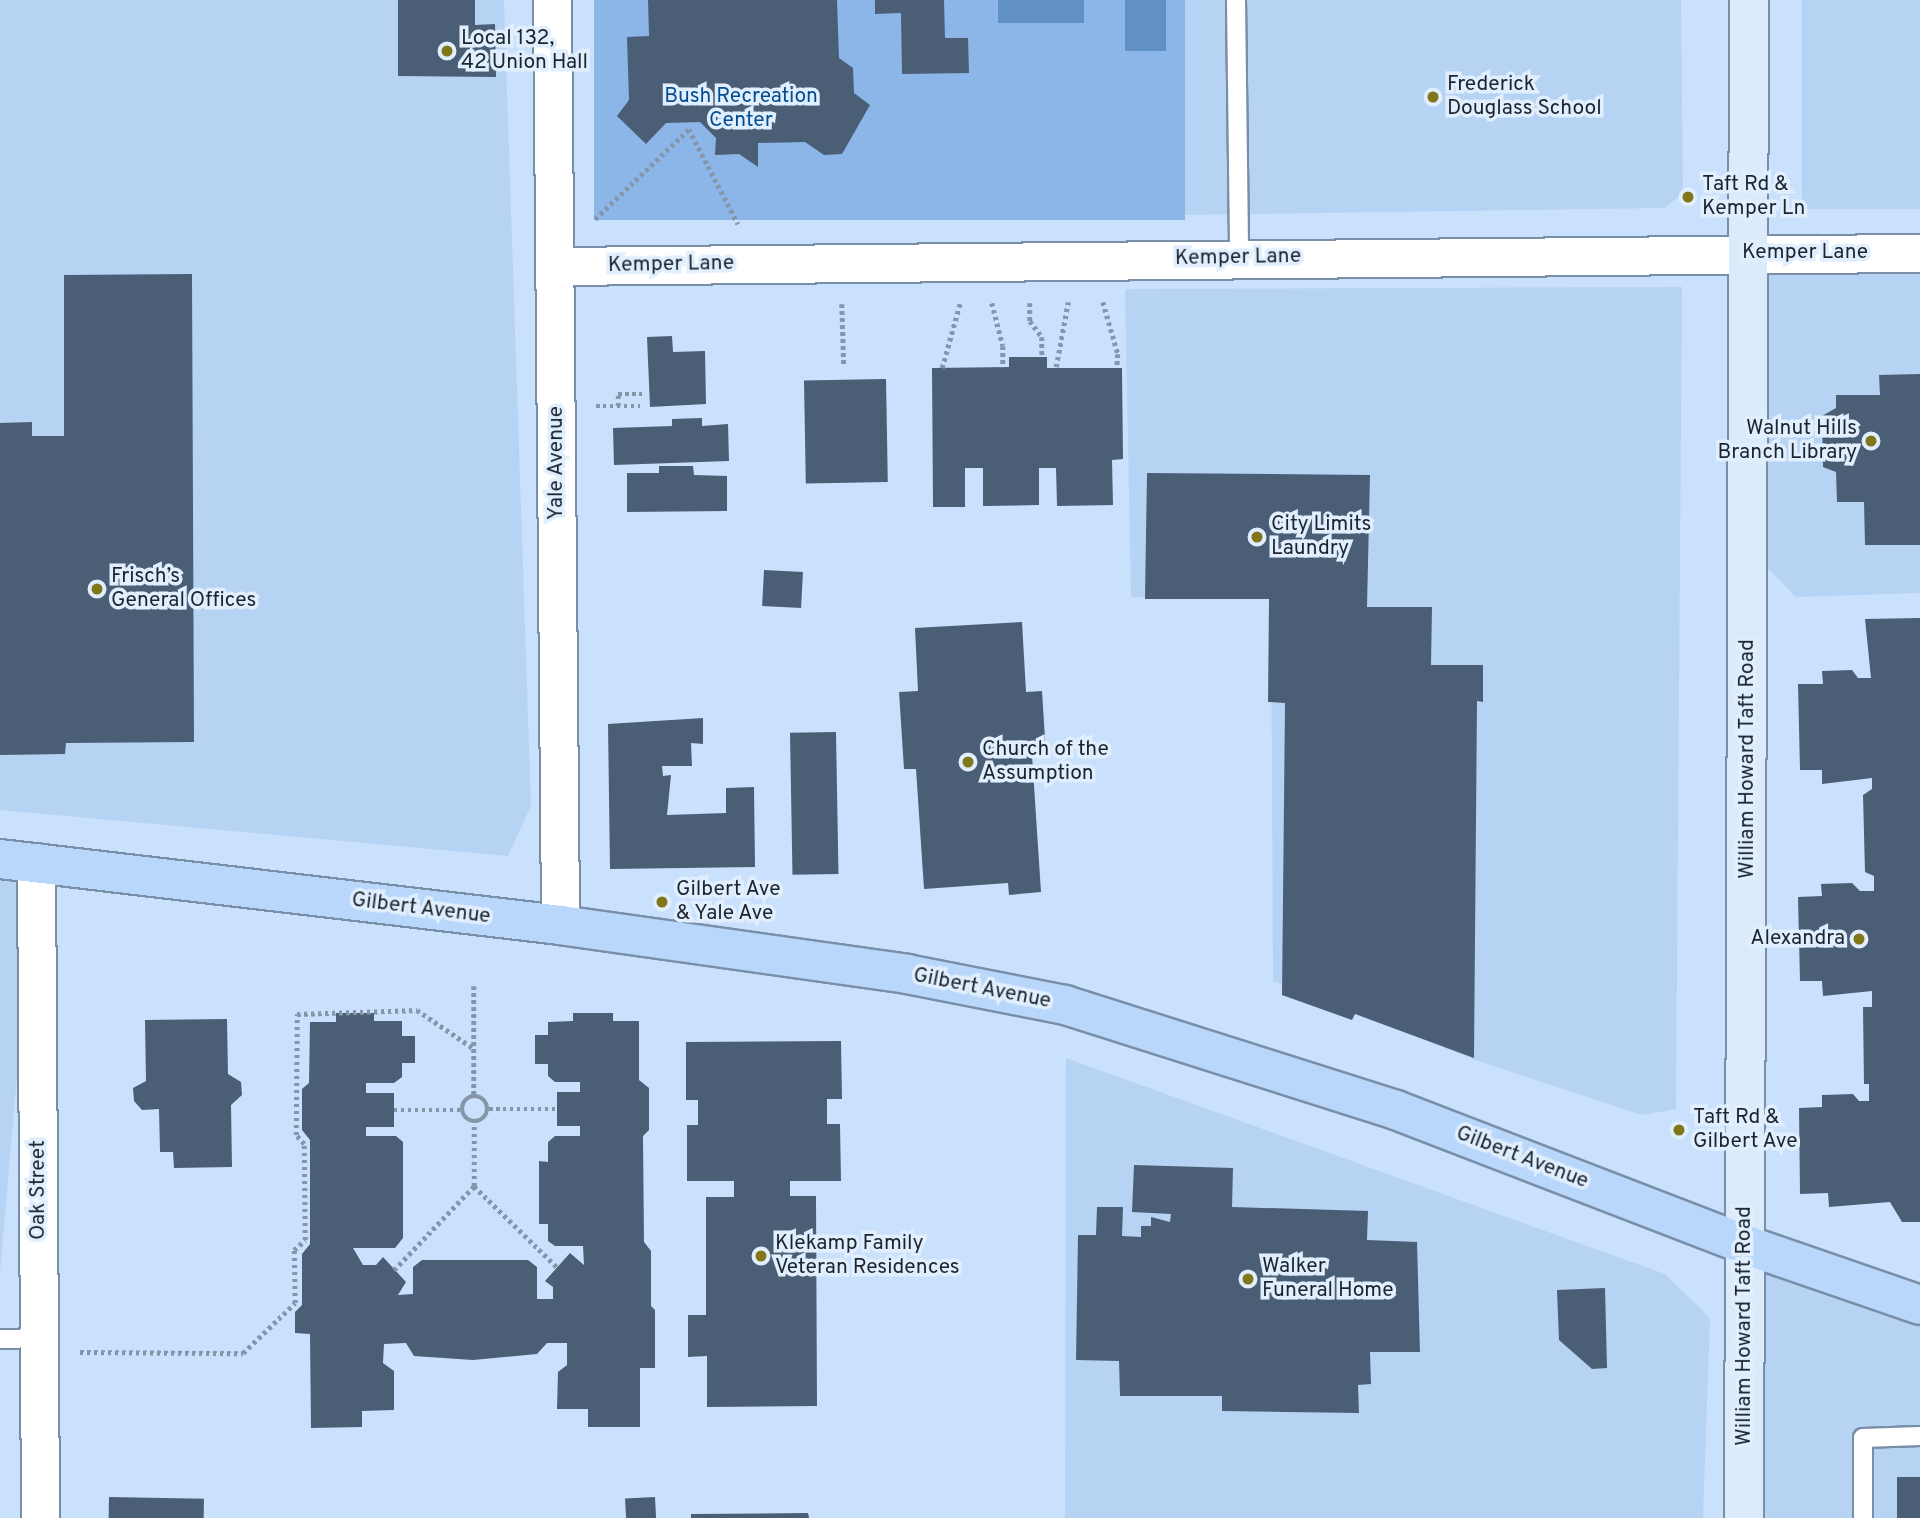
<!DOCTYPE html>
<html>
<head>
<meta charset="utf-8">
<style>
	body { margin:0 }
	#map { position:relative; width:1920px; height:1518px; overflow:hidden; background:#cae1fd; font-family:Overpass,sans-serif }
	div>[style] { position:absolute }
	[style*='--x'] { left:calc(var(--x)*1px); top:calc(var(--y)*1px); width:calc(var(--w)*1px); rotate:calc(var(--a)*1deg) }
	.built>* { inset:0; background:#b7d3f4; transform-origin:0 0 }
	.green>* { inset:0; background:#8bb6e7; transform-origin:0 0 }
	.water>* { inset:0; background:#6190c4; transform-origin:0 0 }
	.building>* { inset:0; background:#4a5e76; transform-origin:0 0 }
	.path>* { height:4.5px; margin-top:-2.25px; transform-origin:0; background:repeating-linear-gradient(90deg,#8596ab 0 3.5px,transparent 0 7px) }
	.path>.ring { margin:-2.25px; padding:0; box-sizing:content-box; background:none; border:4.5px solid #8596ab; border-radius:50% }
	.roads { filter:drop-shadow(2px 0 #798ea7) drop-shadow(-2px 0 #798ea7) drop-shadow(0 2px #798ea7) drop-shadow(0 -2px #798ea7) }
	.lane>* { height:18px; margin:-9px; padding:0 9px; transform-origin:9px; border-radius:9px; background:#fff }
	.street>* { height:37px; margin:-18.5px; padding:0 18.5px; transform-origin:18.5px; border-radius:18.5px; background:#fff }
	.secondary>* { height:38px; margin:-19px; padding:0 19px; transform-origin:19px; border-radius:19px; background:#dcebfc }
	.primary>* { height:38px; margin:-19px; padding:0 19px; transform-origin:19px; border-radius:19px; background:#b8d7fa }
	.dots>* { width:19px; height:19px; translate:-50% -50%; box-sizing:border-box; border:4px solid #e0eefe; border-radius:50% }
	span { translate:-50% -50%; white-space:nowrap; text-align:center; line-height:1.15; -webkit-text-stroke:7px #e0eefe; paint-order:stroke }
	.poi-label { font-size:21px; color:#1c252f }
	.left { translate:0 -50%; text-align:left }
	.right { translate:-100% -50%; text-align:right }
	.park-label { font-size:21px; color:#044d8e }
	.street-label { font-size:21px; color:#1c252f }
</style>
</head>
<body>
<div id="map">
	<div class="built">
		<i style="clip-path:polygon(0 0,504px 0,531px 806px,508px 856px,0 810px)"></i>
		<i style="clip-path:polygon(1185px 0,1681px 0,1683px 194px,1664px 208px,1183px 215px)"></i>
		<i style="left:1802px;top:0;width:118px;height:209px"></i>
		<i style="clip-path:polygon(1750px 253px,1920px 253px,1920px 593px,1796px 597px,1749px 549px)"></i>
		<i style="clip-path:polygon(1682px 287px,1676px 1109px,1642px 1115px,1481px 1062px,1273px 981px,1271px 597px,1131px 597px,1125px 289px)"></i>
		<i style="left:0;top:859px;width:36px;height:480px;rotate:5deg"></i>
		<i style="clip-path:polygon(1066px 1058px,1665px 1274px,1710px 1318px,1703px 1518px,1065px 1518px)"></i>
		<i style="clip-path:polygon(1746px 1245px,1920px 1305px,1920px 1518px,1744px 1518px)"></i>
	</div>
	<div class="green">
		<i style="left:594px;top:0;width:591px;height:220px"></i>
	</div>
	<div class="water">
		<i style="left:998px;top:0;width:86px;height:23px"></i>
		<i style="left:1125px;top:0;width:41px;height:51px"></i>
	</div>
	<div class="building">
		<i style="clip-path:polygon(398px 0,475px 0,475px 25px,495px 24px,496px 77px,398px 76px)"></i>
		<i style="clip-path:polygon(648px 0,837px 0,839px 58px,853px 68px,854px 93px,870px 105px,842px 154px,824px 155px,805px 142px,758px 143px,758px 167px,739px 154px,715px 155px,716px 138px,700px 122px,666px 123px,646px 144px,617px 116px,629px 100px,627px 37px,649px 36px)"></i>
		<i style="clip-path:polygon(875px 0,944px 0,945px 38px,968px 38px,969px 73px,902px 74px,901px 13px,875px 14px)"></i>
		<i style="clip-path:polygon(192px 274px,194px 742px,66px 743px,65px 754px,0 755px,0 423px,32px 422px,32px 436px,64px 436px,64px 275px)"></i>
		<i style="clip-path:polygon(672px 336px,673px 352px,705px 351px,706px 404px,650px 407px,647px 337px)"></i>
		<i style="clip-path:polygon(1009px 357px,1047px 357px,1047px 368px,1122px 368px,1123px 459px,1112px 460px,1113px 505px,1057px 506px,1056px 468px,1039px 468px,1039px 505px,983px 506px,983px 468px,965px 468px,965px 507px,933px 507px,932px 368px,1009px 367px)"></i>
		<i style="clip-path:polygon(1920px 374px,1920px 545px,1865px 545px,1864px 502px,1837px 502px,1836px 472px,1823px 467px,1822px 416px,1836px 408px,1836px 395px,1880px 395px,1879px 375px)"></i>
		<i style="left:886px;top:379px;width:103px;height:82px;rotate:89deg"></i>
		<i style="clip-path:polygon(702px 418px,702px 426px,728px 424px,729px 461px,614px 465px,613px 428px,672px 426px,672px 419px)"></i>
		<i style="clip-path:polygon(659px 466px,693px 466px,694px 475px,727px 476px,727px 511px,627px 512px,627px 473px,659px 473px)"></i>
		<i style="clip-path:polygon(1147px 473px,1370px 475px,1367px 607px,1432px 607px,1431px 665px,1483px 665px,1483px 702px,1477px 701px,1474px 1058px,1355px 1014px,1352px 1020px,1282px 995px,1285px 703px,1268px 702px,1269px 599px,1145px 599px)"></i>
		<i style="left:764px;top:570px;width:39px;height:36px;rotate:3deg"></i>
		<i style="clip-path:polygon(1920px 618px,1920px 1222px,1902px 1222px,1890px 1202px,1829px 1207px,1828px 1193px,1800px 1194px,1799px 1108px,1822px 1107px,1822px 1095px,1853px 1094px,1859px 1101px,1869px 1101px,1869px 1084px,1864px 1084px,1863px 1007px,1872px 1007px,1872px 991px,1823px 996px,1822px 981px,1800px 981px,1798px 897px,1822px 896px,1821px 884px,1852px 883px,1860px 891px,1874px 891px,1874px 876px,1865px 872px,1863px 795px,1872px 789px,1872px 778px,1822px 784px,1822px 770px,1800px 770px,1798px 684px,1823px 684px,1822px 671px,1852px 670px,1858px 678px,1871px 678px,1865px 619px)"></i>
		<i style="clip-path:polygon(1022px 622px,1026px 692px,1042px 691px,1046px 754px,1032px 755px,1041px 892px,1009px 895px,1008px 883px,924px 889px,916px 769px,904px 769px,899px 692px,918px 691px,915px 628px)"></i>
		<i style="clip-path:polygon(703px 718px,703px 744px,691px 743px,692px 766px,662px 766px,663px 776px,671px 775px,667px 815px,726px 813px,726px 788px,754px 787px,755px 867px,610px 869px,608px 724px)"></i>
		<i style="left:836px;top:732px;width:142px;height:46px;rotate:89deg"></i>
		<i style="clip-path:polygon(336px 1013px,374px 1013px,374px 1021px,402px 1021px,402px 1036px,415px 1036px,415px 1063px,402px 1063px,402px 1077px,394px 1083px,366px 1083px,366px 1093px,394px 1093px,394px 1127px,366px 1127px,366px 1136px,396px 1136px,403px 1142px,403px 1238px,395px 1248px,353px 1248px,363px 1265px,376px 1265px,383px 1257px,406px 1282px,398px 1295px,413px 1294px,413px 1267px,422px 1260px,528px 1260px,537px 1267px,537px 1299px,553px 1299px,553px 1287px,545px 1281px,570px 1253px,584px 1265px,583px 1246px,555px 1246px,548px 1241px,548px 1224px,539px 1224px,539px 1161px,548px 1162px,548px 1142px,555px 1136px,580px 1136px,580px 1126px,557px 1126px,557px 1092px,580px 1092px,580px 1082px,555px 1082px,548px 1076px,548px 1064px,535px 1064px,535px 1035px,548px 1035px,548px 1022px,573px 1021px,573px 1013px,613px 1013px,613px 1021px,639px 1021px,639px 1080px,649px 1088px,649px 1130px,643px 1136px,644px 1242px,651px 1251px,651px 1306px,655px 1310px,655px 1368px,640px 1368px,640px 1427px,588px 1427px,588px 1409px,557px 1409px,558px 1372px,567px 1365px,567px 1343px,547px 1343px,537px 1354px,473px 1360px,414px 1356px,406px 1343px,384px 1344px,383px 1363px,394px 1371px,394px 1410px,362px 1411px,362px 1427px,311px 1428px,310px 1334px,295px 1333px,295px 1312px,302px 1305px,302px 1254px,310px 1244px,310px 1140px,302px 1130px,302px 1089px,309px 1083px,310px 1022px,336px 1022px)"></i>
		<i style="clip-path:polygon(227px 1019px,228px 1074px,241px 1082px,242px 1095px,231px 1105px,232px 1167px,174px 1168px,173px 1152px,160px 1152px,159px 1109px,142px 1110px,134px 1101px,133px 1088px,146px 1081px,145px 1020px)"></i>
		<i style="clip-path:polygon(841px 1041px,842px 1099px,827px 1099px,827px 1124px,840px 1124px,841px 1181px,790px 1181px,790px 1196px,816px 1196px,817px 1406px,707px 1407px,707px 1356px,688px 1357px,688px 1315px,706px 1315px,706px 1197px,734px 1197px,734px 1181px,687px 1181px,687px 1125px,698px 1125px,698px 1100px,686px 1100px,686px 1042px)"></i>
		<i style="clip-path:polygon(1134px 1165px,1233px 1168px,1232px 1207px,1368px 1211px,1367px 1240px,1417px 1242px,1420px 1352px,1370px 1352px,1371px 1384px,1358px 1385px,1359px 1413px,1222px 1411px,1222px 1396px,1120px 1396px,1119px 1361px,1076px 1360px,1078px 1235px,1096px 1235px,1097px 1207px,1123px 1207px,1122px 1236px,1141px 1237px,1141px 1226px,1151px 1226px,1151px 1217px,1170px 1222px,1171px 1214px,1132px 1212px)"></i>
		<i style="clip-path:polygon(1605px 1288px,1607px 1368px,1592px 1369px,1559px 1340px,1557px 1290px)"></i>
		<i style="left:1897px;top:1477px;width:23px;height:41px"></i>
		<i style="left:109px;top:1497px;width:95px;height:21px;rotate:1deg"></i>
		<i style="left:655px;top:1497px;width:21px;height:30px;rotate:87deg"></i>
		<i style="clip-path:polygon(808px 1513px,809px 1518px,691px 1518px,691px 1514px)"></i>
	</div>
	<div class="path">
		<i style="--x:595;--y:219;--w:130;--a:-43.8"></i>
		<i style="--x:689;--y:129;--w:107;--a:62.7"></i>
		<i style="--x:1103;--y:302;--w:54;--a:73.9"></i>
		<i style="--x:1118;--y:354;--w:14;--a:94"></i>
		<i style="--x:992;--y:303;--w:44;--a:75.7"></i>
		<i style="--x:1003;--y:346;--w:21;--a:90"></i>
		<i style="--x:1030;--y:303;--w:18;--a:90"></i>
		<i style="--x:1030;--y:321;--w:20;--a:53"></i>
		<i style="--x:1042;--y:337;--w:20;--a:90"></i>
		<i style="--x:842;--y:304;--w:62;--a:88.2"></i>
		<i style="--x:1056;--y:367;--w:66;--a:-79.5"></i>
		<i style="--x:942;--y:368;--w:67;--a:-74.5"></i>
		<i style="--x:596;--y:406;--w:44;--a:0"></i>
		<i style="--x:618;--y:406;--w:12;--a:-90"></i>
		<i style="--x:618;--y:394;--w:24;--a:0"></i>
		<i style="--x:474;--y:986;--w:110;--a:90"></i>
		<i class="ring" style="left:462px;top:1096px;width:21.5px;height:21.5px"></i>
		<i style="--x:489;--y:1109;--w:68;--a:0"></i>
		<i style="--x:394;--y:1110;--w:68;--a:0"></i>
		<i style="--x:474;--y:1186;--w:63;--a:-90"></i>
		<i style="--x:394;--y:1270;--w:116;--a:-46.4"></i>
		<i style="--x:474;--y:1186;--w:116;--a:44.3"></i>
		<i style="--x:80;--y:1352;--w:163;--a:0.4"></i>
		<i style="--x:243;--y:1353;--w:72;--a:-43.9"></i>
		<i style="--x:295;--y:1303;--w:53;--a:-91.1"></i>
		<i style="--x:294;--y:1250;--w:15;--a:-42"></i>
		<i style="--x:305;--y:1240;--w:96;--a:-90.6"></i>
		<i style="--x:304;--y:1144;--w:12;--a:-132"></i>
		<i style="--x:296;--y:1135;--w:121;--a:-89.5"></i>
		<i style="--x:297;--y:1014;--w:120;--a:-1.9"></i>
		<i style="--x:417;--y:1010;--w:68;--a:34.2"></i>
	</div>
	<div class="roads">
		<div class="lane">
			<i style="--x:1236;--y:0;--w:259;--a:89.3"></i>
			<i style="--x:0;--y:1339;--w:40;--a:-1.4"></i>
			<i style="--x:1863;--y:1518;--w:80;--a:-90"></i>
			<i style="--x:1863;--y:1438;--w:57;--a:-2"></i>
		</div>
		<div class="street">
			<i style="--x:552;--y:0;--w:925;--a:89.5"></i>
			<i style="--x:555;--y:266;--w:1365;--a:-0.55"></i>
			<i style="--x:36;--y:862;--w:656;--a:89.65"></i>
		</div>
		<div class="secondary">
			<i style="--x:1744;--y:1518;--w:1518;--a:-89.81"></i>
		</div>
		<div class="primary">
			<i style="--x:0;--y:859;--w:564;--a:6.72"></i>
			<i style="--x:560;--y:925;--w:350;--a:8"></i>
			<i style="--x:907;--y:974;--w:161;--a:11.1"></i>
			<i style="--x:1065;--y:1005;--w:347;--a:17.6"></i>
			<i style="--x:1396;--y:1110;--w:375;--a:21.1"></i>
			<i style="--x:1746;--y:1245;--w:184;--a:19"></i>
		</div>
	</div>
	<div class="dots">
		<i style="left:447px;top:51px;background:#81761a"></i>
		<i style="left:1433px;top:97px;background:#81761a"></i>
		<i style="left:1688px;top:197px;background:#81761a"></i>
		<i style="left:1871px;top:441px;background:#81761a"></i>
		<i style="left:1257px;top:537px;background:#81761a"></i>
		<i style="left:97px;top:589px;background:#81761a"></i>
		<i style="left:968px;top:762px;background:#81761a"></i>
		<i style="left:662px;top:902px;background:#81761a"></i>
		<i style="left:1859px;top:939px;background:#81761a"></i>
		<i style="left:1679px;top:1130px;background:#81761a"></i>
		<i style="left:761px;top:1256px;background:#81761a"></i>
		<i style="left:1248px;top:1279px;background:#81761a"></i>
	</div>
	<div class="poi-label">
		<span class="left" style="left:461px;top:51px">Local 132,<br>42 Union Hall</span>
		<span class="left" style="left:1447px;top:97px">Frederick<br>Douglass School</span>
		<span class="left" style="left:1702px;top:197px">Taft Rd &amp;<br>Kemper Ln</span>
		<span class="right" style="left:1857px;top:441px">Walnut Hills<br>Branch Library</span>
		<span class="left" style="left:1271px;top:537px">City Limits<br>Laundry</span>
		<span class="left" style="left:111px;top:589px">Frisch’s<br>General Offices</span>
		<span class="left" style="left:982px;top:762px">Church of the<br>Assumption</span>
		<span class="left" style="left:676px;top:902px">Gilbert Ave<br>&amp; Yale Ave</span>
		<span class="right" style="left:1845px;top:939px">Alexandra</span>
		<span class="left" style="left:1693px;top:1130px">Taft Rd &amp;<br>Gilbert Ave</span>
		<span class="left" style="left:775px;top:1256px">Klekamp Family<br>Veteran Residences</span>
		<span class="left" style="left:1262px;top:1279px">Walker<br>Funeral Home</span>
	</div>
	<div class="park-label">
		<span style="left:741px;top:109px">Bush Recreation<br>Center</span>
	</div>
	<div class="street-label">
		<span style="left:1805px;top:253px">Kemper Lane</span>
		<span style="left:1238px;top:258px;rotate:-1deg">Kemper Lane</span>
		<span style="left:671px;top:265px;rotate:-1deg">Kemper Lane</span>
		<span style="left:557px;top:463px;rotate:-90deg">Yale Avenue</span>
		<span style="left:1748px;top:759px;rotate:-90deg">William Howard Taft Road</span>
		<span style="left:421px;top:909px;rotate:7deg">Gilbert Avenue</span>
		<span style="left:982px;top:989px;rotate:11deg">Gilbert Avenue</span>
		<span style="left:1522px;top:1158px;rotate:21deg">Gilbert Avenue</span>
		<span style="left:39px;top:1190px;rotate:-90deg">Oak Street</span>
		<span style="left:1745px;top:1326px;rotate:-90deg">William Howard Taft Road</span>
	</div>
</div>
</body>
</html>
